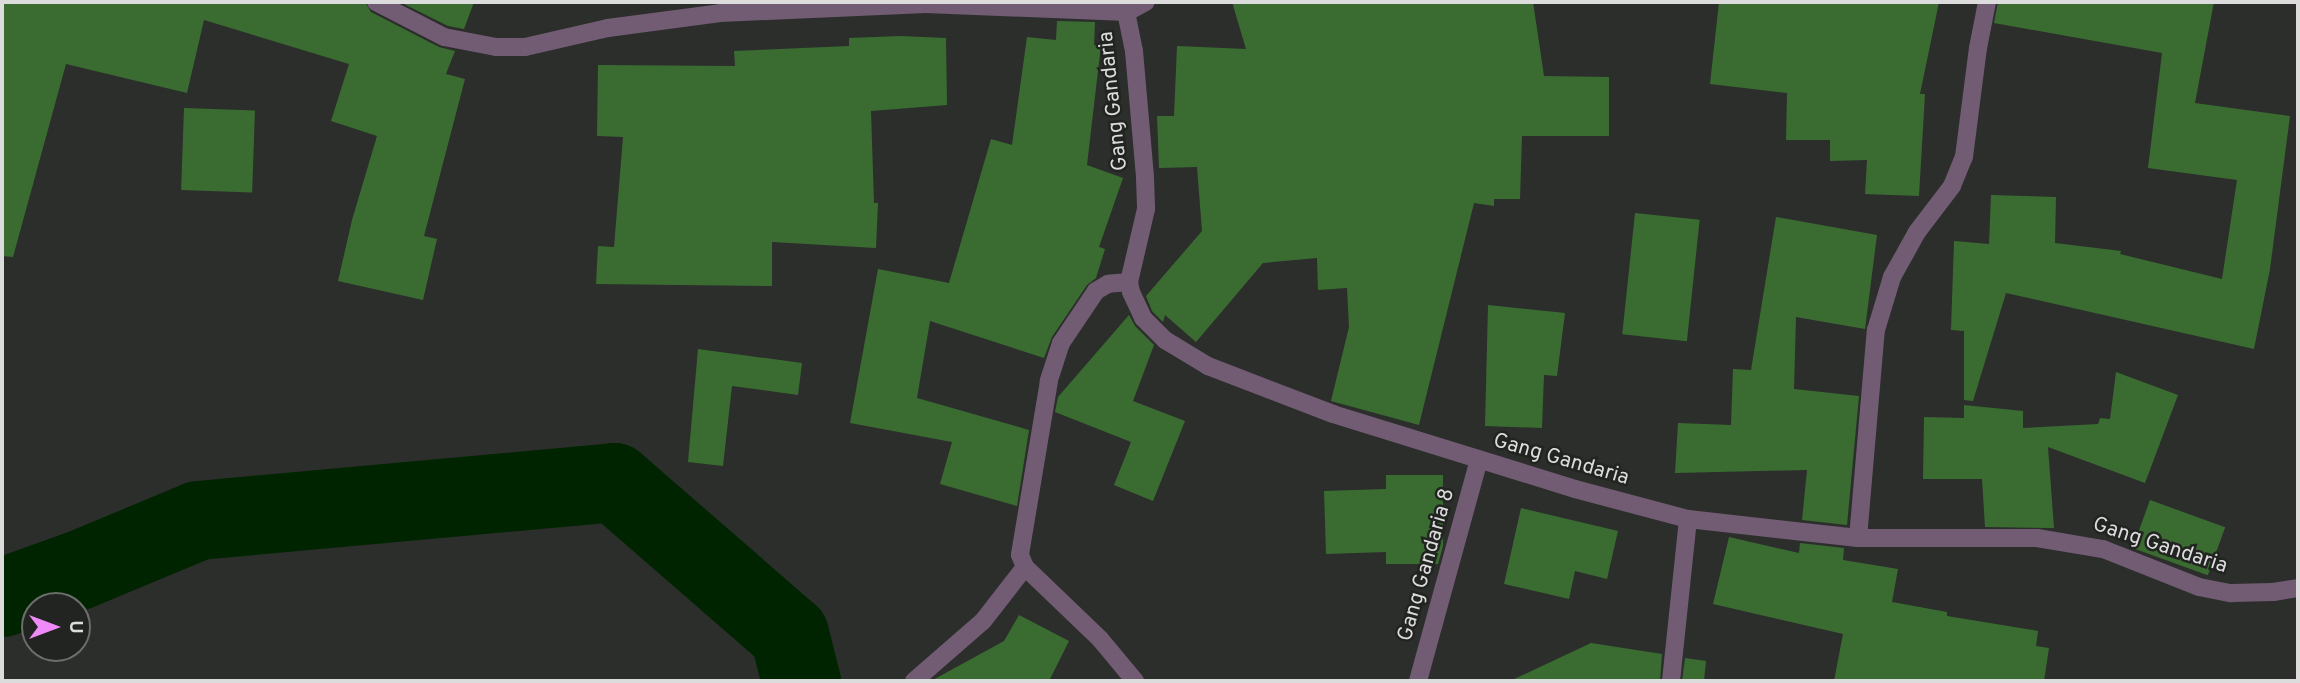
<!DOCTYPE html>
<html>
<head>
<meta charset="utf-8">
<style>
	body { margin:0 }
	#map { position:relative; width:2300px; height:683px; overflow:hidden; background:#2c2e2b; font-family:Overpass,sans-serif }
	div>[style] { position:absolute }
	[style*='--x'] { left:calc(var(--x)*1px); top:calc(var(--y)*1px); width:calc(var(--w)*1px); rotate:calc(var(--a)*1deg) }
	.river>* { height:79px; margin:-39.5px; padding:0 39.5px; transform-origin:39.5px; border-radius:39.5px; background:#002400 }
	.building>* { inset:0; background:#3a6c32; transform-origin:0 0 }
	.street>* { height:18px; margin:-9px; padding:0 9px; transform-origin:9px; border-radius:9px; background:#725c74 }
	span { translate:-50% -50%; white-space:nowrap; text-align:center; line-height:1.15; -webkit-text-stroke:5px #222422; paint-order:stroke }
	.street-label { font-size:21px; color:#dbdcdb }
	.frame { position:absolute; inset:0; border:4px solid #dbdcdb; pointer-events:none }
	.north { position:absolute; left:21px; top:592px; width:70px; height:70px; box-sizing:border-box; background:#222422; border:2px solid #6c6e6c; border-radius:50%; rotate:90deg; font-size:19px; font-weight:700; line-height:28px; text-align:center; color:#dbdcdb }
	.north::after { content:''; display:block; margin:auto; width:24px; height:32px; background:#ee8bf8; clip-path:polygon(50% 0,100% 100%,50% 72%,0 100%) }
</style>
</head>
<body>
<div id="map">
	<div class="river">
		<i style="--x:2;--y:597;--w:81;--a:-19.6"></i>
		<i style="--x:78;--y:570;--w:130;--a:-22.6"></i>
		<i style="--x:198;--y:520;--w:418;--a:-5.2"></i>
		<i style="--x:614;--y:482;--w:232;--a:41"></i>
		<i style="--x:789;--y:634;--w:49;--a:75.7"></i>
	</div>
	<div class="building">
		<i style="clip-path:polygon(2px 2px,365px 2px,371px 12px,439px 47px,455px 51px,446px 74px,465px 79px,424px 236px,437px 239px,423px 300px,338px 281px,352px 220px,377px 136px,331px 121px,349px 64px,204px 20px,187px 93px,66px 64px,13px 257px,2px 256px)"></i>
		<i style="clip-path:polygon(400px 2px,474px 2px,464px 29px,448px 26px)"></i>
		<i style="clip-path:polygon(1232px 2px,1533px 2px,1544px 76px,1609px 77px,1609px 136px,1522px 136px,1520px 199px,1494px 199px,1494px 206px,1474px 203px,1419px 425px,1331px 401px,1349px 327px,1347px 288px,1318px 290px,1317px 258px,1263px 263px,1196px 342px,1165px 315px,1163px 322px,1152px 311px,1146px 296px,1202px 231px,1197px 167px,1159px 168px,1157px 116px,1174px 116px,1177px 46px,1246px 49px)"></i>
		<i style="clip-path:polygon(1719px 2px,1939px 2px,1920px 94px,1925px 94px,1919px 196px,1865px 194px,1867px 160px,1830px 161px,1830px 140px,1786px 140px,1787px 93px,1710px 84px)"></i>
		<i style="clip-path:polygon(1998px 2px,2214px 2px,2195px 103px,2290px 116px,2270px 269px,2254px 349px,2006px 293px,1973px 401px,1964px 400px,1964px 331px,1951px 330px,1954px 241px,1989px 244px,1991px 195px,2056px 197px,2055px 243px,2121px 251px,2120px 254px,2222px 279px,2237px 180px,2148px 168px,2162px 53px,1994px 23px)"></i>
		<i style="clip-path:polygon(1057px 21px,1095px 22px,1094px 45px,1101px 45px,1087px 165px,1123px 178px,1099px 247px,1105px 249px,1096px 278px,1087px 285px,1052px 337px,1044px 358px,930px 321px,917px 398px,1029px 430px,1017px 506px,940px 484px,952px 442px,850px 423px,878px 269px,949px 283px,991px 139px,1012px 145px,1027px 37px,1056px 40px)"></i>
		<i style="clip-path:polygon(900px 36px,946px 38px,947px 105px,871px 111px,874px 203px,878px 203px,876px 248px,772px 242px,772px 286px,596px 284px,598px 246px,614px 247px,623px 137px,597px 136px,598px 65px,735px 66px,734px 51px,849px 46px,849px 38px)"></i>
		<i style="left:184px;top:108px;width:71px;height:82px;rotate:2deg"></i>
		<i style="left:1635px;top:213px;width:65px;height:122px;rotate:6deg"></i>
		<i style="clip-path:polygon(1776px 217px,1877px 235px,1865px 329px,1796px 317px,1794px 389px,1859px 396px,1847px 525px,1802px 520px,1807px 470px,1675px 473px,1678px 423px,1731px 425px,1733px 369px,1751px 370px)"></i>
		<i style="clip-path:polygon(1488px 305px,1565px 313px,1557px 376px,1544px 375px,1542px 428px,1485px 426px)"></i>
		<i style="clip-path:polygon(1129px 315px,1135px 326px,1154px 345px,1133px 401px,1185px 421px,1153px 501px,1114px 485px,1131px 442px,1055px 412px,1058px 397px)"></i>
		<i style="clip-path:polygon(698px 349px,802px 363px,798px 395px,732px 386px,723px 466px,688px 462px)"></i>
		<i style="clip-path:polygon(2116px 372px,2178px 395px,2145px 483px,2048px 447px,2054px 528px,2049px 528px,1985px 527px,1982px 479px,1923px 479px,1924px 417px,1964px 418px,1964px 405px,2023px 411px,2023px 428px,2098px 424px,2100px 418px,2110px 419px)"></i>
		<i style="clip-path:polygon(1386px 475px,1443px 475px,1443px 546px,1438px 564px,1386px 564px,1386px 552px,1326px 554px,1324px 491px,1386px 489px)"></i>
		<i style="left:2150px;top:500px;width:80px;height:51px;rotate:20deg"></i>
		<i style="clip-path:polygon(1521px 508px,1618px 531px,1607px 579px,1575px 571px,1569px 599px,1504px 584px)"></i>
		<i style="clip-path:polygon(1729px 537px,1799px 553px,1800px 543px,1844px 548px,1843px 560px,1898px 569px,1892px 602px,1947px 612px,1947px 616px,2038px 631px,2036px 646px,2049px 648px,2044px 681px,1834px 681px,1843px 634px,1713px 604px)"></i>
		<i style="clip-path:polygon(1019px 615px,1069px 641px,1049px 681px,931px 681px,1004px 641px)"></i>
		<i style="clip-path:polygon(1591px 643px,1662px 654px,1660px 681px,1510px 681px)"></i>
		<i style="clip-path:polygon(1685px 658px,1706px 661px,1704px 681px,1682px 681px)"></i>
	</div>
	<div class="street">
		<i style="--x:376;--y:2;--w:76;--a:27.2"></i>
		<i style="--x:444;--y:37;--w:53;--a:10.9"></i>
		<i style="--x:496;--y:47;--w:29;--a:0"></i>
		<i style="--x:525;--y:47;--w:85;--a:-12.9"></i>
		<i style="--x:608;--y:28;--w:113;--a:-7.6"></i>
		<i style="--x:720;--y:13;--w:206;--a:-2.5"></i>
		<i style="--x:926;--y:4;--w:201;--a:2.3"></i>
		<i style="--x:1127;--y:12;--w:21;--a:-28"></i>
		<i style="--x:1124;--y:2;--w:50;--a:78.5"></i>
		<i style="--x:1134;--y:51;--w:127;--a:85"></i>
		<i style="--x:1145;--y:178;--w:31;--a:88"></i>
		<i style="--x:1146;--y:209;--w:75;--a:103.1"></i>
		<i style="--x:1129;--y:282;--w:10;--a:79"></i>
		<i style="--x:1131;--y:292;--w:29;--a:65"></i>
		<i style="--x:1143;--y:318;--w:31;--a:45"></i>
		<i style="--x:1165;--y:340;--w:50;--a:31.2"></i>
		<i style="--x:1208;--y:366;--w:134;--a:21"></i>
		<i style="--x:1333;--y:414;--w:253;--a:17.2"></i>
		<i style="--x:1575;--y:489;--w:117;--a:14.9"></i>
		<i style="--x:1688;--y:519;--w:171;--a:6.4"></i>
		<i style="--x:1858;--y:538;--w:179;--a:0"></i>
		<i style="--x:2037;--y:538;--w:67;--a:9.5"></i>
		<i style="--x:2103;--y:549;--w:103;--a:21.6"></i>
		<i style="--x:2199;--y:587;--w:33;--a:11"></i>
		<i style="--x:2231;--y:593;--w:42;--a:-1.4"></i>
		<i style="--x:2273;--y:592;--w:25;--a:-9"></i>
		<i style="--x:1129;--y:282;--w:21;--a:175"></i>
		<i style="--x:1108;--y:284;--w:14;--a:150"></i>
		<i style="--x:1096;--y:291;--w:63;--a:123.9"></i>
		<i style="--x:1061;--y:343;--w:40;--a:108"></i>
		<i style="--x:1049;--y:381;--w:176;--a:99.5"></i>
		<i style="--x:1020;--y:555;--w:13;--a:67"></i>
		<i style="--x:1025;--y:567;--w:104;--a:43.8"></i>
		<i style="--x:1100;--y:639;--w:55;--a:50.2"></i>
		<i style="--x:1858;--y:538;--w:209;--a:-85.1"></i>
		<i style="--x:1876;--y:330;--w:55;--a:-73.2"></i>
		<i style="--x:1892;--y:277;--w:51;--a:-60.9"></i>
		<i style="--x:1917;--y:232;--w:58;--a:-52.7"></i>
		<i style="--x:1952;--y:186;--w:31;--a:-68"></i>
		<i style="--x:1964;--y:157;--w:110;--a:-82.7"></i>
		<i style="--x:1978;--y:48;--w:47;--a:-78.9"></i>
		<i style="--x:914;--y:681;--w:91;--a:-41"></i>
		<i style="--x:983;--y:621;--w:68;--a:-52.1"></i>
		<i style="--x:1418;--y:681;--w:229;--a:-74.6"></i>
		<i style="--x:1671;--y:681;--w:163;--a:-84"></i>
	</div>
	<div class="street-label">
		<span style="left:1114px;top:101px;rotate:-96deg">Gang Gandaria</span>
		<span style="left:1561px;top:460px;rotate:16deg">Gang Gandaria</span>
		<span style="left:2160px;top:546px;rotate:18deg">Gang Gandaria</span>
		<span style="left:1427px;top:565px;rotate:-74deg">Gang Gandaria 8</span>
	</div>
	<div class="frame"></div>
	<div class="north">U</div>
</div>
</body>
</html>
